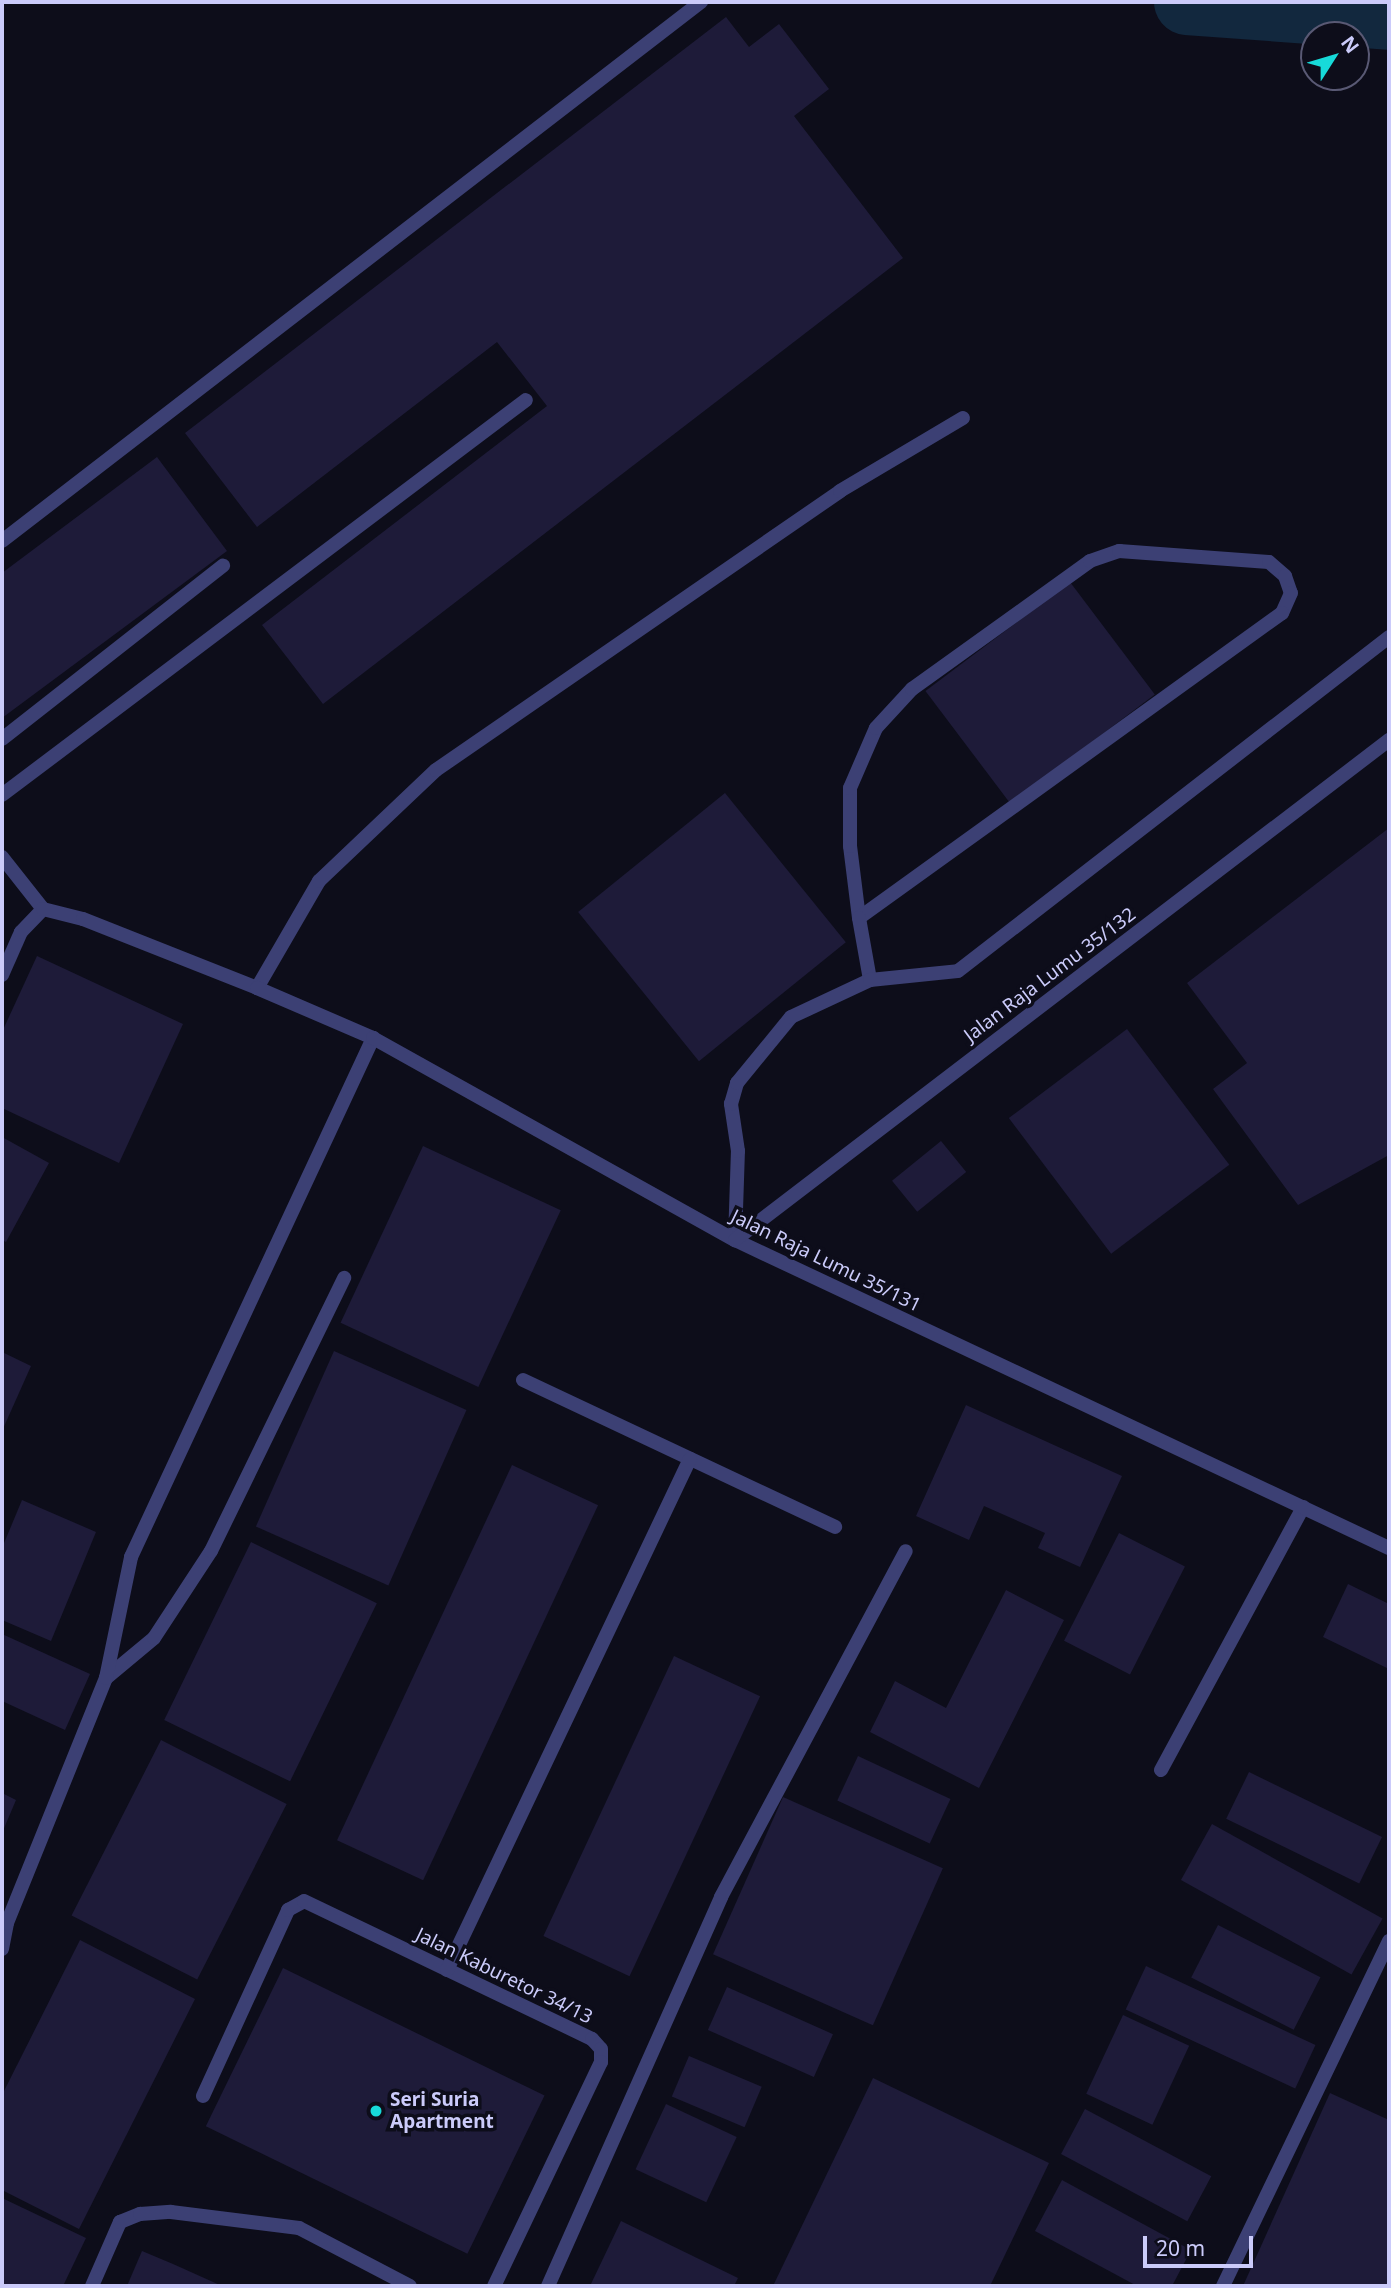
<!DOCTYPE html>
<html>
<head>
<meta charset="utf-8">
<style>
	body { margin:0 }
	#map { position:relative; width:1391px; height:2288px; overflow:hidden; background:#0d0d1a; font-family:"Noto Sans",sans-serif }
	div>[style] { position:absolute }
	[style*='--x'] { left:calc(var(--x)*1px); top:calc(var(--y)*1px); width:calc(var(--w)*1px); rotate:calc(var(--a)*1deg) }
	.river>* { height:66px; margin:-33px; padding:0 33px; transform-origin:33px; border-radius:33px; background:#12283e }
	.building>* { inset:0; background:#1e1b39; transform-origin:0 0 }
	.lane>* { height:14px; margin:-7px; padding:0 7px; transform-origin:7px; border-radius:7px; background:#3c4074 }
	.street>* { height:14px; margin:-7px; padding:0 7px; transform-origin:7px; border-radius:7px; background:#3c4074 }
	.dots>* { width:19px; height:19px; translate:-50% -50%; box-sizing:border-box; border:4px solid #0d0d1a; border-radius:50% }
	span { translate:-50% -50%; white-space:nowrap; text-align:center; line-height:1.15; -webkit-text-stroke:7px #0d0d1a; paint-order:stroke }
	.street-label { font-size:19px; color:#cbcbfa }
	.poi-label { font-size:19px; color:#cbcbfa; font-weight:700 }
	.left { translate:0 -50%; text-align:left }
	.frame { position:absolute; inset:0; border:4px solid #cbcbfa; pointer-events:none }
	.north { position:absolute; left:1300px; top:21px; width:70px; height:70px; box-sizing:border-box; background:#0d0d1a; border:2px solid #595974; border-radius:50%; rotate:53deg; font-size:19px; font-weight:700; line-height:28px; text-align:center; color:#cbcbfa }
	.north::after { content:''; display:block; margin:auto; width:24px; height:32px; background:#17dad9; clip-path:polygon(50% 0,100% 100%,50% 72%,0 100%) }
	.scale { position:absolute; left:1143px; top:2236px; width:110px; height:32px; box-sizing:border-box; border:4px solid #cbcbfa; border-top:0; padding-left:9px; font-size:21px; line-height:24px; white-space:nowrap; color:#cbcbfa; -webkit-text-stroke:5px #0d0d1a; paint-order:stroke }
</style>
</head>
<body>
<div id="map">
	<div class="river">
		<i style="--x:1187;--y:2;--w:203;--a:4.2"></i>
	</div>
	<div class="building">
		<i style="clip-path:polygon(726px 17px,749px 47px,779px 24px,829px 89px,794px 116px,903px 258px,323px 704px,262px 625px,547px 406px,497px 342px,257px 527px,185px 433px)"></i>
		<i style="clip-path:polygon(157px 457px,227px 551px,2px 718px,2px 573px)"></i>
		<i style="left:1070px;top:582px;width:141px;height:181px;rotate:53deg"></i>
		<i style="left:725px;top:793px;width:192px;height:189px;rotate:51deg"></i>
		<i style="clip-path:polygon(1389px 828px,1389px 1155px,1298px 1205px,1213px 1089px,1247px 1063px,1187px 983px)"></i>
		<i style="clip-path:polygon(37px 956px,183px 1024px,119px 1163px,2px 1108px,2px 1032px)"></i>
		<i style="left:1127px;top:1029px;width:170px;height:148px;rotate:53deg"></i>
		<i style="clip-path:polygon(2px 1137px,49px 1163px,6px 1242px,2px 1240px)"></i>
		<i style="left:941px;top:1141px;width:40px;height:63px;rotate:51deg"></i>
		<i style="left:423px;top:1146px;width:152px;height:195px;rotate:25deg"></i>
		<i style="left:334px;top:1351px;width:145px;height:192px;rotate:24deg"></i>
		<i style="clip-path:polygon(2px 1352px,31px 1366px,2px 1431px)"></i>
		<i style="clip-path:polygon(966px 1405px,1122px 1476px,1080px 1567px,1038px 1548px,1045px 1533px,984px 1506px,969px 1540px,916px 1516px)"></i>
		<i style="left:512px;top:1465px;width:95px;height:414px;rotate:25deg"></i>
		<i style="clip-path:polygon(22px 1500px,96px 1532px,51px 1641px,2px 1620px,2px 1548px)"></i>
		<i style="left:1119px;top:1533px;width:74px;height:121px;rotate:27deg"></i>
		<i style="left:251px;top:1542px;width:140px;height:198px;rotate:26deg"></i>
		<i style="clip-path:polygon(1348px 1584px,1389px 1604px,1389px 1669px,1323px 1637px)"></i>
		<i style="clip-path:polygon(1006px 1590px,1064px 1620px,979px 1788px,870px 1732px,895px 1681px,946px 1708px)"></i>
		<i style="clip-path:polygon(2px 1634px,90px 1674px,65px 1730px,2px 1701px)"></i>
		<i style="left:674px;top:1656px;width:95px;height:309px;rotate:25deg"></i>
		<i style="left:161px;top:1740px;width:141px;height:197px;rotate:27deg"></i>
		<i style="left:858px;top:1756px;width:102px;height:49px;rotate:25deg"></i>
		<i style="left:1249px;top:1772px;width:148px;height:52px;rotate:26deg"></i>
		<i style="clip-path:polygon(2px 1793px,16px 1800px,2px 1833px)"></i>
		<i style="left:783px;top:1797px;width:175px;height:172px;rotate:24deg"></i>
		<i style="left:1212px;top:1824px;width:195px;height:64px;rotate:29deg"></i>
		<i style="left:1218px;top:1925px;width:115px;height:59px;rotate:27deg"></i>
		<i style="clip-path:polygon(80px 1940px,195px 1999px,79px 2229px,2px 2190px,2px 2095px)"></i>
		<i style="left:1146px;top:1966px;width:187px;height:48px;rotate:25deg"></i>
		<i style="left:283px;top:1968px;width:291px;height:176px;rotate:26deg"></i>
		<i style="left:727px;top:1987px;width:116px;height:47px;rotate:24deg"></i>
		<i style="left:1123px;top:2015px;width:73px;height:87px;rotate:25deg"></i>
		<i style="left:689px;top:2056px;width:79px;height:44px;rotate:23deg"></i>
		<i style="clip-path:polygon(873px 2078px,1049px 2163px,990px 2286px,773px 2286px)"></i>
		<i style="clip-path:polygon(1330px 2093px,1389px 2120px,1389px 2286px,1243px 2286px)"></i>
		<i style="left:666px;top:2104px;width:78px;height:72px;rotate:25deg"></i>
		<i style="left:1085px;top:2109px;width:143px;height:51px;rotate:28deg"></i>
		<i style="clip-path:polygon(1062px 2180px,1191px 2250px,1172px 2286px,1137px 2286px,1035px 2231px)"></i>
		<i style="clip-path:polygon(2px 2198px,86px 2238px,63px 2286px,2px 2286px)"></i>
		<i style="clip-path:polygon(621px 2221px,738px 2278px,734px 2286px,590px 2286px)"></i>
		<i style="clip-path:polygon(142px 2251px,173px 2264px,222px 2286px,127px 2286px)"></i>
	</div>
	<div class="lane">
		<i style="--x:2;--y:541;--w:883;--a:-37.64"></i>
		<i style="--x:2;--y:739;--w:281;--a:-38.1"></i>
		<i style="--x:2;--y:795;--w:656;--a:-37.01"></i>
		<i style="--x:2;--y:857;--w:66;--a:51.7"></i>
		<i style="--x:859;--y:918;--w:73;--a:-97.1"></i>
		<i style="--x:850;--y:846;--w:58;--a:-90"></i>
		<i style="--x:850;--y:788;--w:65;--a:-66.6"></i>
		<i style="--x:876;--y:728;--w:53;--a:-47.3"></i>
		<i style="--x:912;--y:689;--w:219;--a:-35.7"></i>
		<i style="--x:1090;--y:561;--w:31;--a:-19"></i>
		<i style="--x:1119;--y:551;--w:150;--a:4.2"></i>
		<i style="--x:1269;--y:562;--w:21;--a:41"></i>
		<i style="--x:1285;--y:576;--w:18;--a:71"></i>
		<i style="--x:1291;--y:593;--w:22;--a:114"></i>
		<i style="--x:1282;--y:613;--w:521;--a:144.21"></i>
		<i style="--x:859;--y:918;--w:63;--a:79.9"></i>
		<i style="--x:257;--y:988;--w:124;--a:-59.9"></i>
		<i style="--x:319;--y:881;--w:161;--a:-43.5"></i>
		<i style="--x:436;--y:770;--w:491;--a:-34.6"></i>
		<i style="--x:840;--y:491;--w:143;--a:-30.7"></i>
		<i style="--x:735;--y:1240;--w:89;--a:-88.1"></i>
		<i style="--x:738;--y:1151;--w:48;--a:-98.5"></i>
		<i style="--x:731;--y:1104;--w:22;--a:-74"></i>
		<i style="--x:737;--y:1083;--w:85;--a:-50.7"></i>
		<i style="--x:791;--y:1017;--w:87;--a:-25.1"></i>
		<i style="--x:870;--y:980;--w:88;--a:-5.8"></i>
		<i style="--x:958;--y:971;--w:545;--a:-37.77"></i>
		<i style="--x:523;--y:1380;--w:345;--a:25.2"></i>
		<i style="--x:106;--y:1678;--w:62;--a:-39.8"></i>
		<i style="--x:154;--y:1638;--w:104;--a:-56.8"></i>
		<i style="--x:211;--y:1551;--w:304;--a:-64"></i>
		<i style="--x:1161;--y:1770;--w:299;--a:-61.6"></i>
		<i style="--x:2;--y:1949;--w:26;--a:-79"></i>
		<i style="--x:7;--y:1923;--w:264;--a:-68"></i>
		<i style="--x:106;--y:1678;--w:124;--a:-78.3"></i>
		<i style="--x:131;--y:1557;--w:573;--a:-65"></i>
		<i style="--x:203;--y:2096;--w:205;--a:-65.4"></i>
		<i style="--x:288;--y:1910;--w:18;--a:-29"></i>
		<i style="--x:92;--y:2286;--w:70;--a:-66.4"></i>
		<i style="--x:120;--y:2222;--w:22;--a:-22"></i>
		<i style="--x:140;--y:2214;--w:31;--a:-4"></i>
		<i style="--x:171;--y:2212;--w:129;--a:7.1"></i>
		<i style="--x:299;--y:2228;--w:125;--a:27.6"></i>
	</div>
	<div class="street">
		<i style="--x:2;--y:975;--w:47;--a:-66.2"></i>
		<i style="--x:21;--y:932;--w:32;--a:-46"></i>
		<i style="--x:43;--y:909;--w:41;--a:14"></i>
		<i style="--x:83;--y:919;--w:187;--a:21.6"></i>
		<i style="--x:257;--y:988;--w:126;--a:23.3"></i>
		<i style="--x:373;--y:1038;--w:415;--a:29.2"></i>
		<i style="--x:735;--y:1240;--w:723;--a:25.22"></i>
		<i style="--x:735;--y:1240;--w:823;--a:-37.4"></i>
		<i style="--x:304;--y:1901;--w:319;--a:25.6"></i>
		<i style="--x:592;--y:2039;--w:13;--a:48"></i>
		<i style="--x:601;--y:2049;--w:13;--a:90"></i>
		<i style="--x:601;--y:2062;--w:248;--a:115.5"></i>
		<i style="--x:447;--y:1970;--w:566;--a:-64.57"></i>
		<i style="--x:548;--y:2286;--w:426;--a:-66"></i>
		<i style="--x:721;--y:1897;--w:392;--a:-61.9"></i>
		<i style="--x:1223;--y:2286;--w:383;--a:-64.3"></i>
	</div>
	<div class="dots">
		<i style="left:376px;top:2111px;background:#17dad9"></i>
	</div>
	<div class="street-label">
		<span style="left:1050px;top:975px;rotate:-37deg">Jalan Raja Lumu 35/132</span>
		<span style="left:826px;top:1261px;rotate:26deg">Jalan Raja Lumu 35/131</span>
		<span style="left:504px;top:1976px;rotate:26deg">Jalan Kaburetor 34/13</span>
	</div>
	<div class="poi-label">
		<span class="left" style="left:390px;top:2111px">Seri Suria<br>Apartment</span>
	</div>
	<div class="frame"></div>
	<div class="north">N</div>
	<div class="scale">20 m</div>
</div>
</body>
</html>
